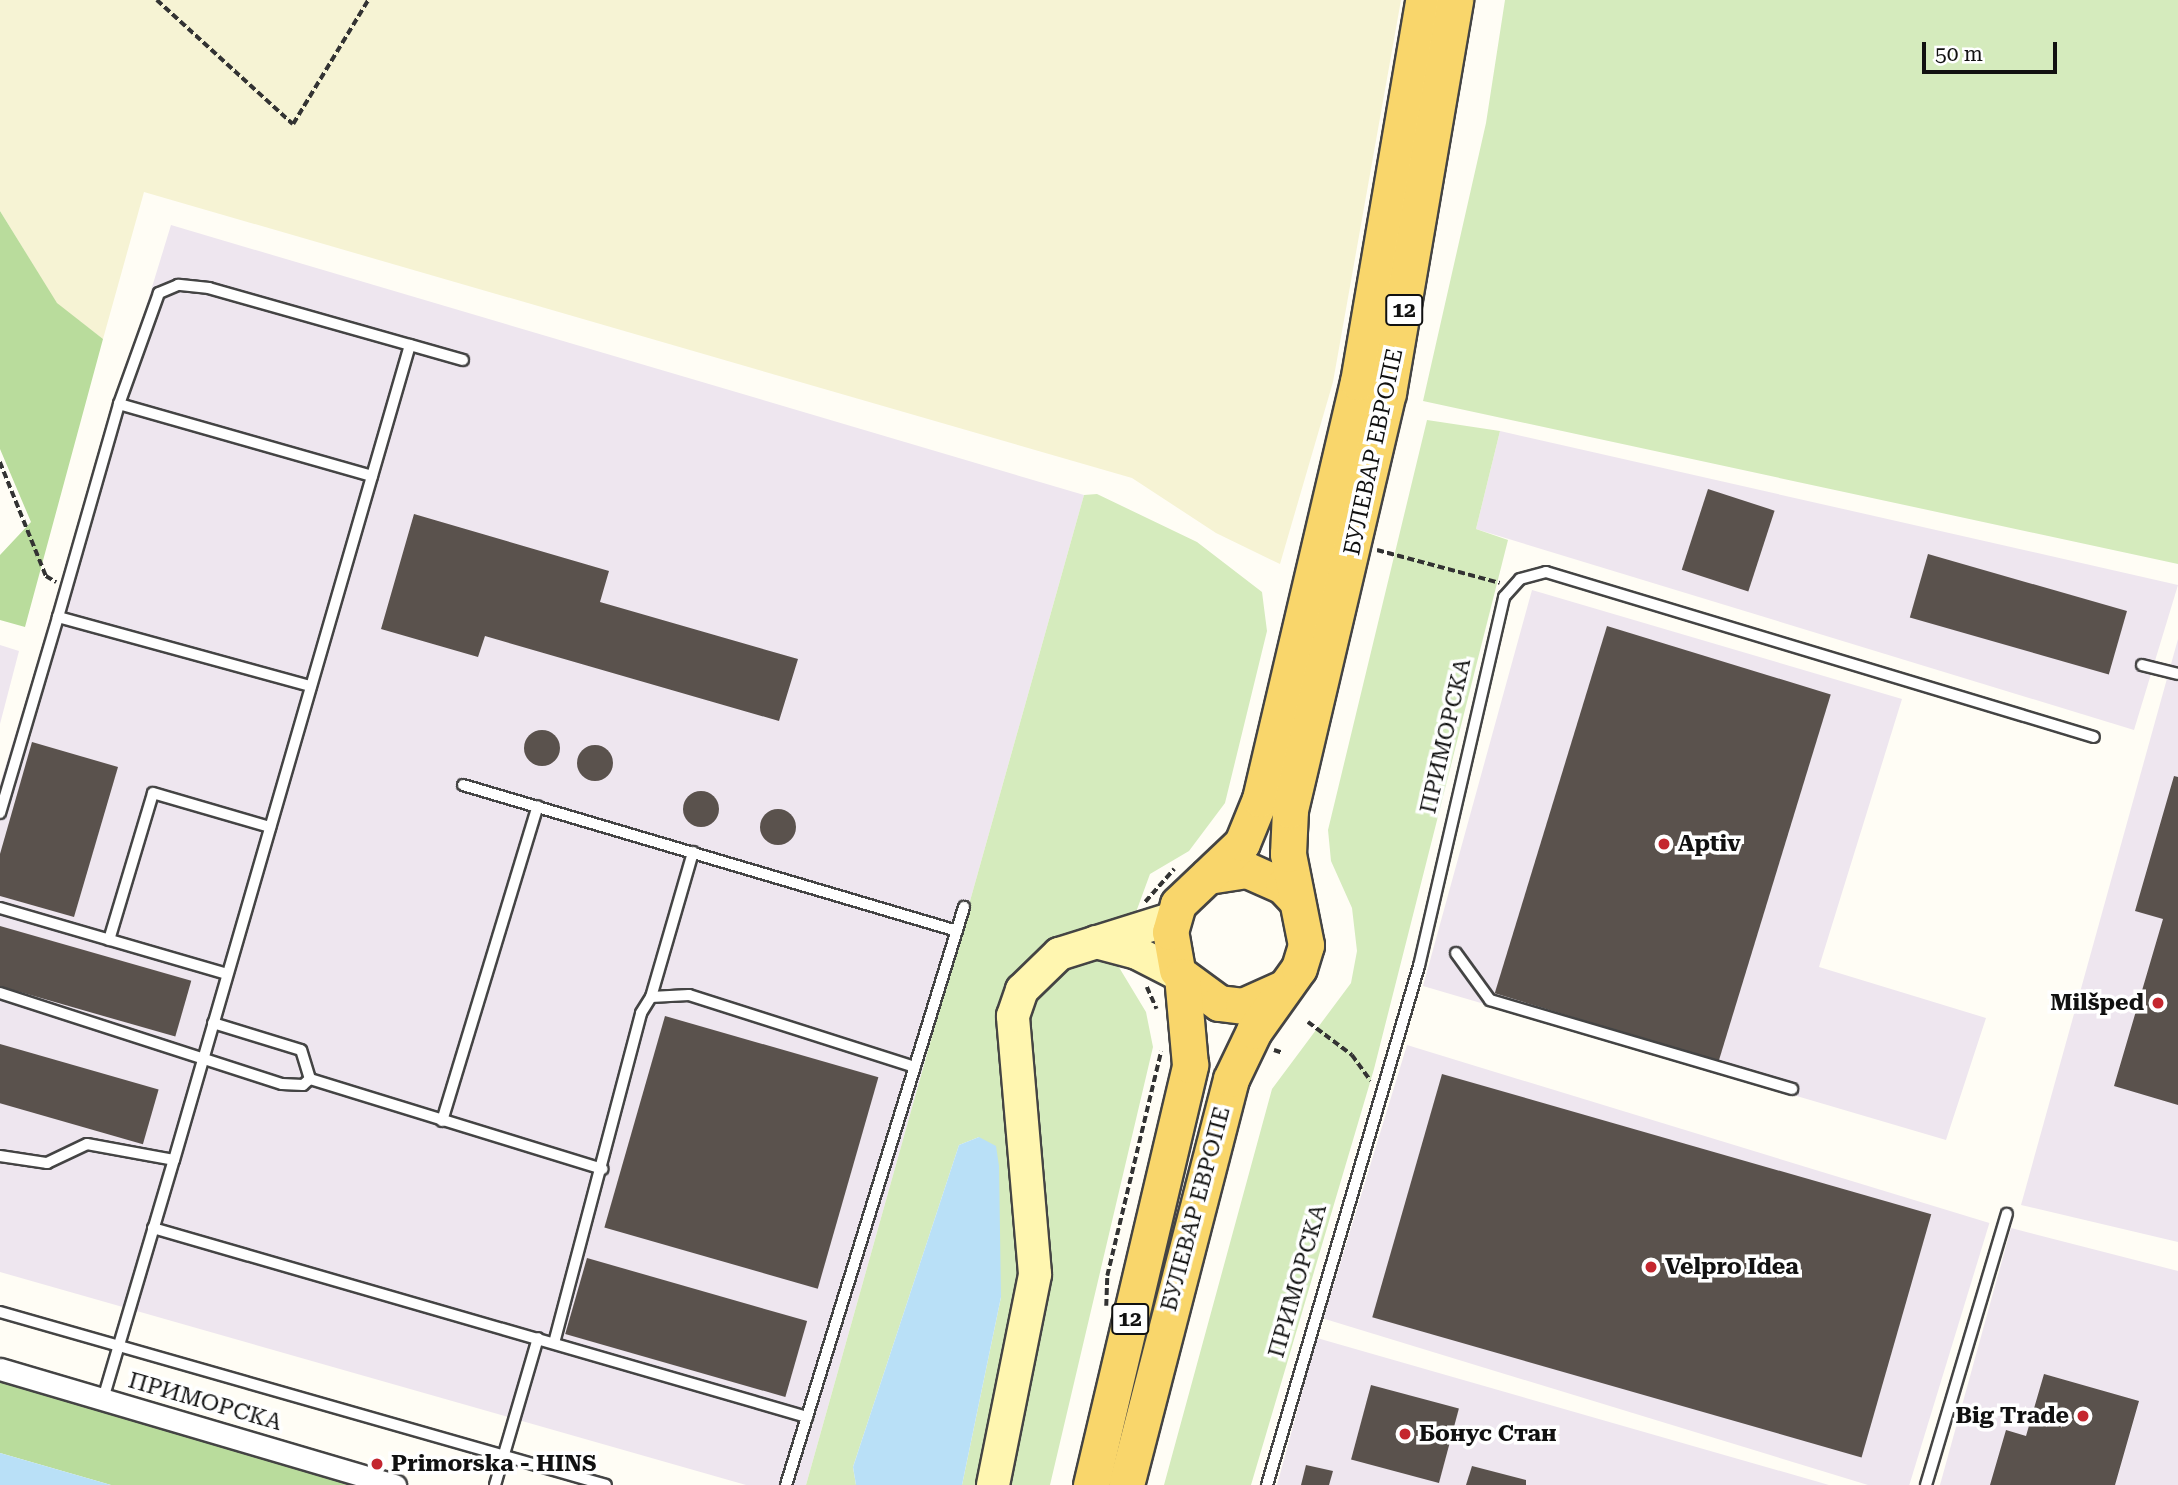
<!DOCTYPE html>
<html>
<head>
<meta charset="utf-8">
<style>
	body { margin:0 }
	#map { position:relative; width:2178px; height:1485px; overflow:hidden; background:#fffdf5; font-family:"Roboto Serif",serif }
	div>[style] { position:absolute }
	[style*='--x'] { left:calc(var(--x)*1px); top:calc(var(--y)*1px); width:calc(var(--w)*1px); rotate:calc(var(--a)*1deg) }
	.industrial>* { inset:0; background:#eee6ef; transform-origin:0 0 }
	.farmland>* { inset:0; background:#f6f3d4 }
	.green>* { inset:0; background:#d5ebbd }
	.forest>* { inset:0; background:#b9dc9c }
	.water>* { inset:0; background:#b9e0f7 }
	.building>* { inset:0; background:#5a524d; transform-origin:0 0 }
	.round { border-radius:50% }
	.path>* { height:3.5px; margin-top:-1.75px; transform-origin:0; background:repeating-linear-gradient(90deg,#333 0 7px,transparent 0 10.5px) }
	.roads { filter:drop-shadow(2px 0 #444) drop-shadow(-2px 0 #444) drop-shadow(0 2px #444) drop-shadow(0 -2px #444) }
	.lane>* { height:10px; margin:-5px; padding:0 5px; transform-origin:5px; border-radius:5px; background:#fff }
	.street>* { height:21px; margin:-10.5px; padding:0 10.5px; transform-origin:10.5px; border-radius:10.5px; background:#fff }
	.secondary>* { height:32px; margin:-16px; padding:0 16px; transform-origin:16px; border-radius:16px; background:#fff6b0 }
	.primary>* { height:35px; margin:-17.5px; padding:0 17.5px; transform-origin:17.5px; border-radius:17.5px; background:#f9d66b }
	.dots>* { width:19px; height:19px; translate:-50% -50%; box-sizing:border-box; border:4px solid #fff; border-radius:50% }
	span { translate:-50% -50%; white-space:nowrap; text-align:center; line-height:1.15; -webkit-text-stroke:7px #fff; paint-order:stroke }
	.shield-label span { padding:2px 5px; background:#fff; border:2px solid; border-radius:5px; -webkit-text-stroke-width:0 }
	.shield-label { font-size:21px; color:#111; font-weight:700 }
	.street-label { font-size:23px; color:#111 }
	.poi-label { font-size:23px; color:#111; font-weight:700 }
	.left { translate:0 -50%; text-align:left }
	.right { translate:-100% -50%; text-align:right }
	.scale { position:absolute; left:1922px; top:42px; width:135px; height:32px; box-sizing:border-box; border:4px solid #111; border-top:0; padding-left:9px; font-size:21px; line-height:24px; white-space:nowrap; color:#111; -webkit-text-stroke:5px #fff; paint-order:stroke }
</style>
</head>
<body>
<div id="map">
	<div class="industrial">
		<i style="clip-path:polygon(171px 225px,1084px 495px,806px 1485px,746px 1485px,0 1272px,0 784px)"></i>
		<i style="clip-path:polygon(1500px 431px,2178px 585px,2134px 730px,1476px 529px)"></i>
		<i style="clip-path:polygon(1532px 590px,1902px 699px,1819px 967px,1986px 1018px,1946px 1140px,1423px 986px)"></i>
		<i style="clip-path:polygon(2178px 639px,2178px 1242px,2021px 1205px)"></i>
		<i style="clip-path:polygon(0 645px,19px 651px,0 724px)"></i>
		<i style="left:1407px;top:1045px;width:609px;height:286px;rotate:17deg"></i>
		<i style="clip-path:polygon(2011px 1228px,2178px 1271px,2178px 1485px,1940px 1485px)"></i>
		<i style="clip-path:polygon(1317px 1338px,1829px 1485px,1277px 1485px)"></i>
	</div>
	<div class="farmland">
		<i style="clip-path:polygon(0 0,1401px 0,1333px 382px,1280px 564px,1216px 533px,1132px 478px,144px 192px,103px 339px,57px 304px,0 211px)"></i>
	</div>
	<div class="green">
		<i style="clip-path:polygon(1505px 0,2178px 0,2178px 564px,1423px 401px,1486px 123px)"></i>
		<i style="clip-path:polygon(1427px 420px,1500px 431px,1476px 529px,1508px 540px,1374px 1069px,1251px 1485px,1164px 1485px,1272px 1089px,1351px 983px,1357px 951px,1352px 908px,1331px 861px,1328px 830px)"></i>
		<i style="clip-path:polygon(1097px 494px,1197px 542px,1262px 592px,1267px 631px,1225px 803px,1189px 851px,1150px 874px,1117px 964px,1146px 1012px,1153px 1047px,1050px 1485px,962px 1485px,1001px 1297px,979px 1137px,959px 1145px,853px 1467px,856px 1485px,806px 1485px,1084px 495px)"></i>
	</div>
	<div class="forest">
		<i style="clip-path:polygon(0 211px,57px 303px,103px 339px,25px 627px,0 620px,0 555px,31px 522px,0 449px)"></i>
		<i style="clip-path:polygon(0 1376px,369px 1485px,111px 1485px,0 1453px)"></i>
	</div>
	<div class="water">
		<i style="clip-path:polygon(979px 1137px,996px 1146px,999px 1166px,1001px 1297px,962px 1485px,856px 1485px,853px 1467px,959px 1145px)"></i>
		<i style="clip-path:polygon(0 1453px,111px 1485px,0 1485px)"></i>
	</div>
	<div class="building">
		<i style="left:1708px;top:489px;width:70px;height:85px;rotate:18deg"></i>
		<i style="clip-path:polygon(414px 514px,609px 571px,600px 602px,798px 659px,779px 721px,485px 636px,478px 657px,381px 629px)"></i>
		<i style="left:1928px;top:554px;width:207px;height:66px;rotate:16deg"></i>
		<i style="left:1607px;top:626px;width:234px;height:384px;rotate:17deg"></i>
		<i class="round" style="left:524px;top:730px;width:36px;height:36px"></i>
		<i style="clip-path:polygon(32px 742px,118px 767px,74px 917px,0 896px,0 854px)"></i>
		<i class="round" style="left:577px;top:745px;width:36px;height:36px"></i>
		<i style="clip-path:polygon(2174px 776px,2178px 777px,2178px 1105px,2114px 1086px,2163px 919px,2135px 911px)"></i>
		<i class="round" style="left:683px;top:791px;width:36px;height:36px"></i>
		<i class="round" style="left:760px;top:809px;width:36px;height:36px"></i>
		<i style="left:0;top:926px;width:199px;height:58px;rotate:16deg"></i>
		<i style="left:665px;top:1016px;width:222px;height:220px;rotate:16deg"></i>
		<i style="left:0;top:1044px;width:165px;height:57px;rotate:16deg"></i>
		<i style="left:1442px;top:1074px;width:509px;height:253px;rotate:16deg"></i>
		<i style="left:587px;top:1258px;width:229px;height:79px;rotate:16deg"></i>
		<i style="clip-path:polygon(2044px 1374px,2139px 1401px,2115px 1485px,1990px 1485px,2006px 1430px,2026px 1436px)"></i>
		<i style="left:1371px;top:1385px;width:91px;height:77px;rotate:15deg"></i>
		<i style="clip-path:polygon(1306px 1465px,1333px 1471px,1329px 1485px,1301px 1485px)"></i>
		<i style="clip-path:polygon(1472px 1466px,1526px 1480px,1526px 1485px,1466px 1485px)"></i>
	</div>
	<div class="path">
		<i style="--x:157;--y:0;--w:184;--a:42.4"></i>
		<i style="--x:293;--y:124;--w:145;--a:-58.8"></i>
		<i style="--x:0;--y:462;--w:123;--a:68"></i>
		<i style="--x:46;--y:576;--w:12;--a:31"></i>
		<i style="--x:1377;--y:550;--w:127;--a:15"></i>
		<i style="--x:1145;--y:902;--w:44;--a:-48.7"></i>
		<i style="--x:1147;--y:987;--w:24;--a:66"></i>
		<i style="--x:1308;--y:1022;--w:55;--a:36.9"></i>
		<i style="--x:1352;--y:1055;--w:32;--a:54"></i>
		<i style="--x:1274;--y:1050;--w:9;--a:18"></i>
		<i style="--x:1106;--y:1306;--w:30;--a:-88"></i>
		<i style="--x:1107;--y:1276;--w:231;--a:-76.5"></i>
	</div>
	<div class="roads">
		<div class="lane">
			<i style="--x:410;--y:345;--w:55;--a:15.8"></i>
			<i style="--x:58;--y:617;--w:222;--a:-74"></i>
			<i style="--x:2142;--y:665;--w:37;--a:14"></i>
			<i style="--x:463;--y:785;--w:515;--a:16.46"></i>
			<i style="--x:0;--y:813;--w:204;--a:-73.5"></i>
			<i style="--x:58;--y:617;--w:262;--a:15.3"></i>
			<i style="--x:0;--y:908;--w:236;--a:16.2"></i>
			<i style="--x:109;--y:940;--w:153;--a:-73.3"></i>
			<i style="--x:153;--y:793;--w:122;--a:16.2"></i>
			<i style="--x:1456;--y:953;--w:58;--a:54.1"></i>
			<i style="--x:1490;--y:1000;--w:315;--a:16.4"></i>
			<i style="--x:0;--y:993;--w:296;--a:17.9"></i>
			<i style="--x:282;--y:1084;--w:21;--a:3"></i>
			<i style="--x:303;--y:1085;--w:9;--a:-41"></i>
			<i style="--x:310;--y:1079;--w:30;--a:-107"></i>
			<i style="--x:301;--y:1050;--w:92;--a:-162.9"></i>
			<i style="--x:651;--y:997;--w:151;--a:-73.8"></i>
			<i style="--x:310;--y:1079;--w:306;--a:17.1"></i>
			<i style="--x:442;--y:1121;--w:329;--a:-73.1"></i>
			<i style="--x:0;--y:1156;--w:48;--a:8.5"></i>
			<i style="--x:47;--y:1163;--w:44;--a:-25.4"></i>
			<i style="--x:87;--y:1144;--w:88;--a:10.4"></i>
			<i style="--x:153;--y:1228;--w:681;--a:16.12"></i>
			<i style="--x:0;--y:1312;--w:630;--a:15.93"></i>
			<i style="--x:554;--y:1343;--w:341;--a:-75.2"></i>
			<i style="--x:641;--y:1013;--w:19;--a:-58"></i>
			<i style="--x:651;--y:997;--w:38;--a:-3"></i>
			<i style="--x:689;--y:995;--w:237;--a:17.7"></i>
			<i style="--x:103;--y:1399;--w:249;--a:-73.5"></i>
			<i style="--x:174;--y:1160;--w:848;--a:-73.85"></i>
			<i style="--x:410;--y:345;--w:209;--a:-164.2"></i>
			<i style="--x:209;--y:288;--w:31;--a:-174"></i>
			<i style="--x:178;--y:285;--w:21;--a:157"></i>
			<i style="--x:159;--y:293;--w:118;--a:109.8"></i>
			<i style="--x:119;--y:404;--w:263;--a:15.9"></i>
			<i style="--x:495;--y:1485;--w:153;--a:-73.7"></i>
			<i style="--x:786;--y:1485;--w:605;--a:-72.88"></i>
			<i style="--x:1267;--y:1485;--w:541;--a:-73.68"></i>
			<i style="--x:1419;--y:966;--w:379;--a:-77"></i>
			<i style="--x:1504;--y:597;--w:24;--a:-48"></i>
			<i style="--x:1520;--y:579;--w:27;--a:-15"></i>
			<i style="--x:1546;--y:572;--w:572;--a:16.76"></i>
			<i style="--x:1926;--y:1485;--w:283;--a:-73.4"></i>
		</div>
		<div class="street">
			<i style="--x:0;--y:1369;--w:412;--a:16.4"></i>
		</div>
		<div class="secondary">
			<i style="--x:1096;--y:942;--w:42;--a:15"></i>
			<i style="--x:1137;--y:953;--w:51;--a:27.1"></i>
			<i style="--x:993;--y:1485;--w:215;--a:-78.7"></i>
			<i style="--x:1035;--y:1274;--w:259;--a:-94.9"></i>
			<i style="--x:1013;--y:1016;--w:28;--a:-71"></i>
			<i style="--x:1022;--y:990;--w:52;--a:-44.2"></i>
			<i style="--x:1059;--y:954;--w:117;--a:-17.4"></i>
		</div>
		<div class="primary">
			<i style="--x:1208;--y:876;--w:39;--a:-9"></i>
			<i style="--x:1247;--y:870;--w:39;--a:24"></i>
			<i style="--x:1283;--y:886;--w:19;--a:47"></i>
			<i style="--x:1177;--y:970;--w:39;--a:-100"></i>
			<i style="--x:1170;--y:932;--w:29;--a:-74"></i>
			<i style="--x:1178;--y:904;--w:88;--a:-43.6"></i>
			<i style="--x:1242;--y:843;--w:48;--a:-67.8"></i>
			<i style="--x:1260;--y:799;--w:428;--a:-76.8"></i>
			<i style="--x:1358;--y:382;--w:387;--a:-80.3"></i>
			<i style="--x:1182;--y:976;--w:46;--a:36.1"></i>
			<i style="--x:1219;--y:1003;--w:24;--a:7"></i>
			<i style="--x:1243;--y:1006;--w:44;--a:-24.2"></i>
			<i style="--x:1091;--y:1485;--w:432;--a:-76.7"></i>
			<i style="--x:1190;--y:1065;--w:89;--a:-95.1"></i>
			<i style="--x:1126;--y:1485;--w:419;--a:-75.5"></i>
			<i style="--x:1231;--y:1079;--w:53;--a:-64.4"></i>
			<i style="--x:1254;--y:1031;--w:77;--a:-54.5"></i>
			<i style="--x:1299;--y:968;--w:24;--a:-73"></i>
			<i style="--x:1306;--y:945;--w:93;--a:-101.2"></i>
			<i style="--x:1288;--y:854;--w:44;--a:-87.4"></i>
			<i style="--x:1290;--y:810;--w:428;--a:-76.8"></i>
			<i style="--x:1388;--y:393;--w:399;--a:-80.3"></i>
		</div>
	</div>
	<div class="dots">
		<i style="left:1664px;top:844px;background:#c4262e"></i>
		<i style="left:2158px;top:1003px;background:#c4262e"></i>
		<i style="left:1651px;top:1267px;background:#c4262e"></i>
		<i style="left:2083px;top:1416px;background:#c4262e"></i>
		<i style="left:1405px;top:1434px;background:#c4262e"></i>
		<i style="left:377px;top:1464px;background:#c4262e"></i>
	</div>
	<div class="shield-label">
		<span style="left:1404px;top:310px">12</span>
		<span style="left:1130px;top:1319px">12</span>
	</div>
	<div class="street-label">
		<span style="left:1374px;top:452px;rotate:-78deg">БУЛЕВАР ЕВРОПЕ</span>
		<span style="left:1446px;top:736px;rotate:-77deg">ПРИМОРСКА</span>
		<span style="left:1196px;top:1209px;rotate:-75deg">БУЛЕВАР ЕВРОПЕ</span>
		<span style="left:1298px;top:1281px;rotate:-74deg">ПРИМОРСКА</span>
		<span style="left:205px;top:1402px;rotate:16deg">ПРИМОРСКА</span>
	</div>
	<div class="poi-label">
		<span class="left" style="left:1678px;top:844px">Aptiv</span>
		<span class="right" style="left:2144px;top:1003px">Milšped</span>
		<span class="left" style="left:1665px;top:1267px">Velpro Idea</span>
		<span class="right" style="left:2069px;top:1416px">Big Trade</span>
		<span class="left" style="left:1419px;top:1434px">Бонус Стан</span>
		<span class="left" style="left:391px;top:1464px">Primorska - HINS</span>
	</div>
	<div class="scale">50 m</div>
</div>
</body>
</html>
